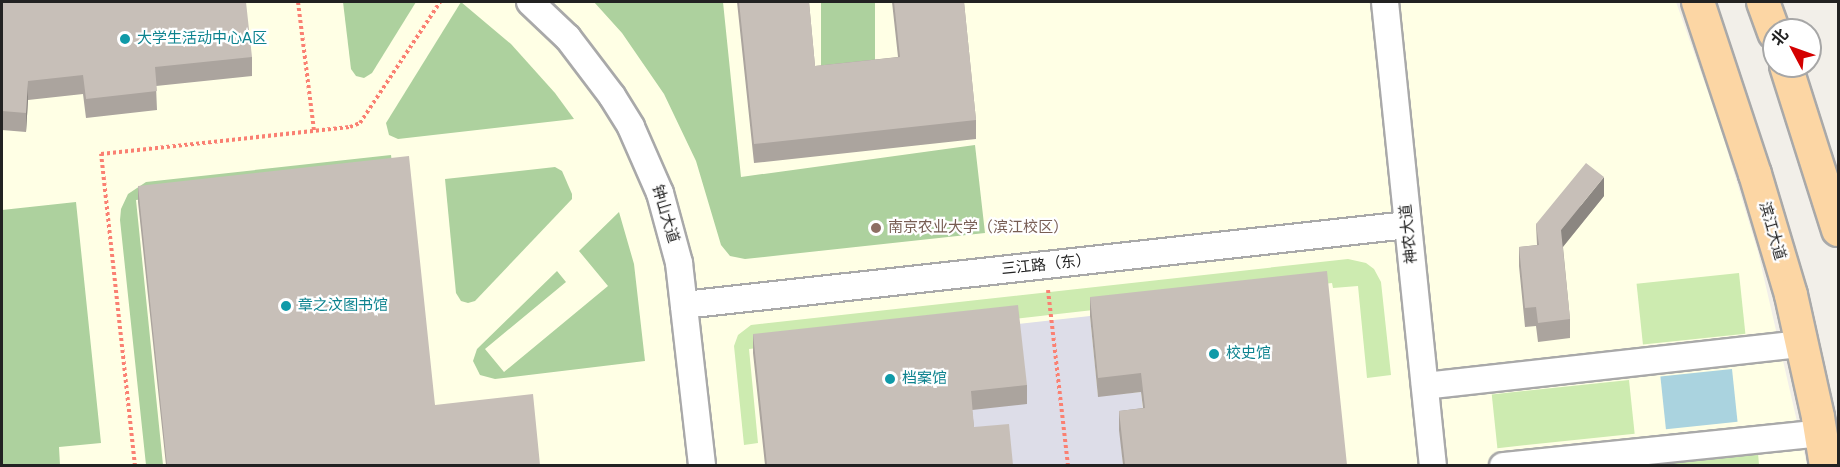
<!DOCTYPE html>
<html>
<head>
<meta charset="utf-8">
<style>
	body { margin:0 }
	#map { position:relative; width:1840px; height:467px; overflow:hidden; background:#f2efe9; font-family:Rubik,"Noto Sans SC",sans-serif }
	div>[style] { position:absolute }
	[style*='--x'] { left:calc(var(--x)*1px); top:calc(var(--y)*1px); width:calc(var(--w)*1px); rotate:calc(var(--a)*1deg) }
	.education>* { inset:0; background:#ffffe5 }
	.grass>* { inset:0; background:#cdebb0; transform-origin:0 0 }
	.forest>* { inset:0; background:#add19e; transform-origin:0 0 }
	.plaza>* { inset:0; background:#dddde8 }
	.water>* { inset:0; background:#aad3df; transform-origin:0 0 }
	.path>* { height:4px; margin-top:-2px; transform-origin:0; background:repeating-linear-gradient(90deg,#fa8072 0 3px,transparent 0 6px) }
	.roads { filter:drop-shadow(2px 0 #a9a9a9) drop-shadow(-2px 0 #a9a9a9) drop-shadow(0 2px #a9a9a9) drop-shadow(0 -2px #a9a9a9) }
	.minor>* { height:26px; margin:-13px; padding:0 13px; transform-origin:13px; border-radius:13px; background:#fff }
	.major>* { height:32px; margin:-16px; padding:0 16px; transform-origin:16px; border-radius:16px; background:#fcd6a4 }
	.wall>* { inset:0; background:#aba49e }
	.shaded-wall>* { inset:0; background:#8b8681 }
	.building>* { inset:0; background:#c7bfb8 }
	.dots>* { width:16px; height:16px; translate:-50% -50%; box-sizing:border-box; border:3px solid #fff; border-radius:50% }
	span { translate:-50% -50%; white-space:nowrap; text-align:center; line-height:1.15; -webkit-text-stroke:4.5px #fff; paint-order:stroke }
	.culture-label { font-size:15px; color:#0d838f }
	.left { translate:0 -50%; text-align:left }
	.street-label { font-size:15px; color:#222 }
	.education-label { font-size:15px; color:#785e54 }
	.frame { position:absolute; inset:0; border:3px solid #222; pointer-events:none }
	.north { position:absolute; left:1762px; top:18px; width:60px; height:60px; box-sizing:border-box; background:#fff; border:2px solid #a7a7a7; border-radius:50%; rotate:311deg; font-size:16px; font-weight:700; line-height:24px; text-align:center; color:#222 }
	.north::after { content:''; display:block; margin:auto; width:21px; height:27px; background:#d40000; clip-path:polygon(50% 0,100% 100%,50% 72%,0 100%) }
</style>
</head>
<body>
<div id="map">
	<div class="education">
		<i style="clip-path:polygon(2px 2px,1676px 2px,1718px 120px,1758px 252px,1807px 465px,2px 465px)"></i>
	</div>
	<div class="grass">
		<i style="clip-path:polygon(1348px 259px,1366px 263px,1374px 269px,1381px 282px,1391px 375px,1367px 378px,1358px 286px,1333px 288px,1332px 283px,749px 349px,758px 443px,744px 445px,734px 346px,738px 335px,751px 325px)"></i>
		<i style="left:1739px;top:273px;width:61px;height:103px;rotate:84deg"></i>
		<i style="left:1629px;top:380px;width:54px;height:138px;rotate:84deg"></i>
		<i style="clip-path:polygon(1758px 453px,1759px 465px,1656px 465px,1656px 464px)"></i>
	</div>
	<div class="forest">
		<i style="clip-path:polygon(343px 2px,416px 2px,372px 73px,364px 78px,356px 76px,351px 69px)"></i>
		<i style="clip-path:polygon(461px 2px,511px 44px,555px 93px,574px 119px,398px 139px,389px 135px,386px 123px)"></i>
		<i style="clip-path:polygon(594px 2px,723px 2px,741px 177px,975px 145px,985px 233px,745px 259px,730px 256px,721px 245px,696px 161px,664px 94px,622px 33px)"></i>
		<i style="left:821px;top:2px;width:54px;height:67px"></i>
		<i style="clip-path:polygon(391px 155px,393px 171px,136px 200px,163px 465px,146px 465px,120px 220px,121px 209px,128px 194px,146px 182px)"></i>
		<i style="clip-path:polygon(555px 167px,562px 171px,572px 194px,572px 199px,475px 301px,468px 303px,461px 301px,456px 293px,445px 179px)"></i>
		<i style="clip-path:polygon(76px 202px,101px 443px,59px 447px,60px 465px,2px 465px,2px 210px)"></i>
		<i style="clip-path:polygon(619px 212px,634px 264px,645px 361px,495px 379px,480px 375px,473px 361px,477px 349px,557px 271px,566px 282px,485px 349px,504px 372px,608px 286px,579px 251px)"></i>
	</div>
	<div class="plaza">
		<i style="clip-path:polygon(1090px 316px,1098px 396px,1141px 392px,1145px 427px,1120px 430px,1123px 465px,1011px 465px,974px 446px,971px 410px,1018px 324px)"></i>
	</div>
	<div class="water">
		<i style="left:1732px;top:369px;width:53px;height:72px;rotate:84deg"></i>
	</div>
	<div class="path">
		<i style="--x:298;--y:2;--w:130;--a:82.9"></i>
		<i style="--x:1048;--y:290;--w:177;--a:83.5"></i>
		<i style="--x:135;--y:466;--w:314;--a:-96.2"></i>
		<i style="--x:101;--y:154;--w:250;--a:-6.2"></i>
		<i style="--x:350;--y:127;--w:11;--a:-22"></i>
		<i style="--x:360;--y:123;--w:145;--a:-56.5"></i>
	</div>
	<div class="roads">
		<div class="minor">
			<i style="--x:530;--y:2;--w:52;--a:43.5"></i>
			<i style="--x:568;--y:38;--w:73;--a:52.8"></i>
			<i style="--x:612;--y:96;--w:36;--a:58"></i>
			<i style="--x:631;--y:127;--w:72;--a:66.3"></i>
			<i style="--x:660;--y:193;--w:73;--a:74.8"></i>
			<i style="--x:679;--y:263;--w:204;--a:83.5"></i>
			<i style="--x:1385;--y:2;--w:466;--a:84.1"></i>
			<i style="--x:684;--y:305;--w:728;--a:-6.31"></i>
			<i style="--x:1425;--y:386;--w:379;--a:-6.4"></i>
			<i style="--x:1503;--y:466;--w:319;--a:-5.9"></i>
		</div>
		<div class="major">
			<i style="--x:1698;--y:2;--w:181;--a:71.7"></i>
			<i style="--x:1755;--y:174;--w:126;--a:73.4"></i>
			<i style="--x:1791;--y:295;--w:125;--a:77.5"></i>
			<i style="--x:1818;--y:417;--w:50;--a:80.7"></i>
			<i style="--x:1763;--y:2;--w:33;--a:70"></i>
			<i style="--x:1786;--y:66;--w:172;--a:72.4"></i>
		</div>
	</div>
	<div class="wall">
		<i style="clip-path:polygon(2px 2px,252px 57px,252px 76px,156px 86px,157px 110px,86px 118px,83px 94px,28px 100px,26px 132px,2px 130px)"></i>
		<i style="clip-path:polygon(737px 2px,809px 2px,815px 66px,898px 57px,892px 2px,964px 2px,976px 120px,976px 139px,754px 163px)"></i>
		<i style="clip-path:polygon(138px 186px,435px 405px,540px 465px,166px 465px,138px 202px)"></i>
		<i style="clip-path:polygon(1604px 196px,1563px 247px,1570px 319px,1570px 338px,1538px 342px,1536px 326px,1525px 327px,1519px 266px,1519px 247px,1537px 245px,1536px 224px)"></i>
		<i style="clip-path:polygon(1090px 297px,1347px 465px,1123px 465px,1119px 430px,1119px 411px,1143px 408px,1141px 392px,1098px 397px,1090px 316px)"></i>
		<i style="clip-path:polygon(753px 334px,1027px 385px,1027px 404px,972px 410px,974px 427px,1013px 465px,765px 465px,753px 353px)"></i>
	</div>
	<div class="shaded-wall">
		<i style="clip-path:polygon(28px 81px,28px 100px,26px 132px,26px 113px)"></i>
		<i style="clip-path:polygon(1604px 177px,1604px 196px,1561px 249px,1561px 230px)"></i>
	</div>
	<div class="building">
		<i style="clip-path:polygon(2px 2px,246px 2px,252px 57px,155px 67px,157px 91px,86px 99px,83px 75px,28px 81px,26px 113px,2px 111px)"></i>
		<i style="clip-path:polygon(739px 2px,809px 2px,815px 66px,900px 57px,894px 2px,964px 2px,976px 120px,754px 144px)"></i>
		<i style="clip-path:polygon(409px 156px,435px 405px,533px 394px,540px 465px,167px 465px,138px 186px)"></i>
		<i style="clip-path:polygon(1586px 163px,1604px 177px,1561px 230px,1570px 319px,1538px 323px,1536px 307px,1525px 308px,1519px 247px,1539px 245px,1536px 224px)"></i>
		<i style="clip-path:polygon(1327px 271px,1347px 465px,1125px 465px,1119px 411px,1145px 408px,1141px 373px,1098px 378px,1090px 297px)"></i>
		<i style="clip-path:polygon(1018px 305px,1027px 385px,971px 391px,974px 427px,1009px 424px,1013px 465px,767px 465px,753px 334px)"></i>
	</div>
	<div class="dots">
		<i style="left:125px;top:39px;background:#0f9aa8"></i>
		<i style="left:876px;top:228px;background:#8d6e63"></i>
		<i style="left:286px;top:306px;background:#0f9aa8"></i>
		<i style="left:1214px;top:354px;background:#0f9aa8"></i>
		<i style="left:890px;top:379px;background:#0f9aa8"></i>
	</div>
	<div class="culture-label">
		<span class="left" style="left:137px;top:39px">大学生活动中心A区</span>
		<span class="left" style="left:298px;top:306px">章之汶图书馆</span>
		<span class="left" style="left:1226px;top:354px">校史馆</span>
		<span class="left" style="left:902px;top:379px">档案馆</span>
	</div>
	<div class="street-label">
		<span style="left:665px;top:214px;rotate:73deg">钟山大道</span>
		<span style="left:1772px;top:231px;rotate:74deg">滨江大道</span>
		<span style="left:1409px;top:234px;rotate:-96deg">神农大道</span>
		<span style="left:1046px;top:265px;rotate:-6deg">三江路（东）</span>
	</div>
	<div class="education-label">
		<span class="left" style="left:888px;top:228px">南京农业大学（滨江校区）</span>
	</div>
	<div class="frame"></div>
	<div class="north">北</div>
</div>
</body>
</html>
